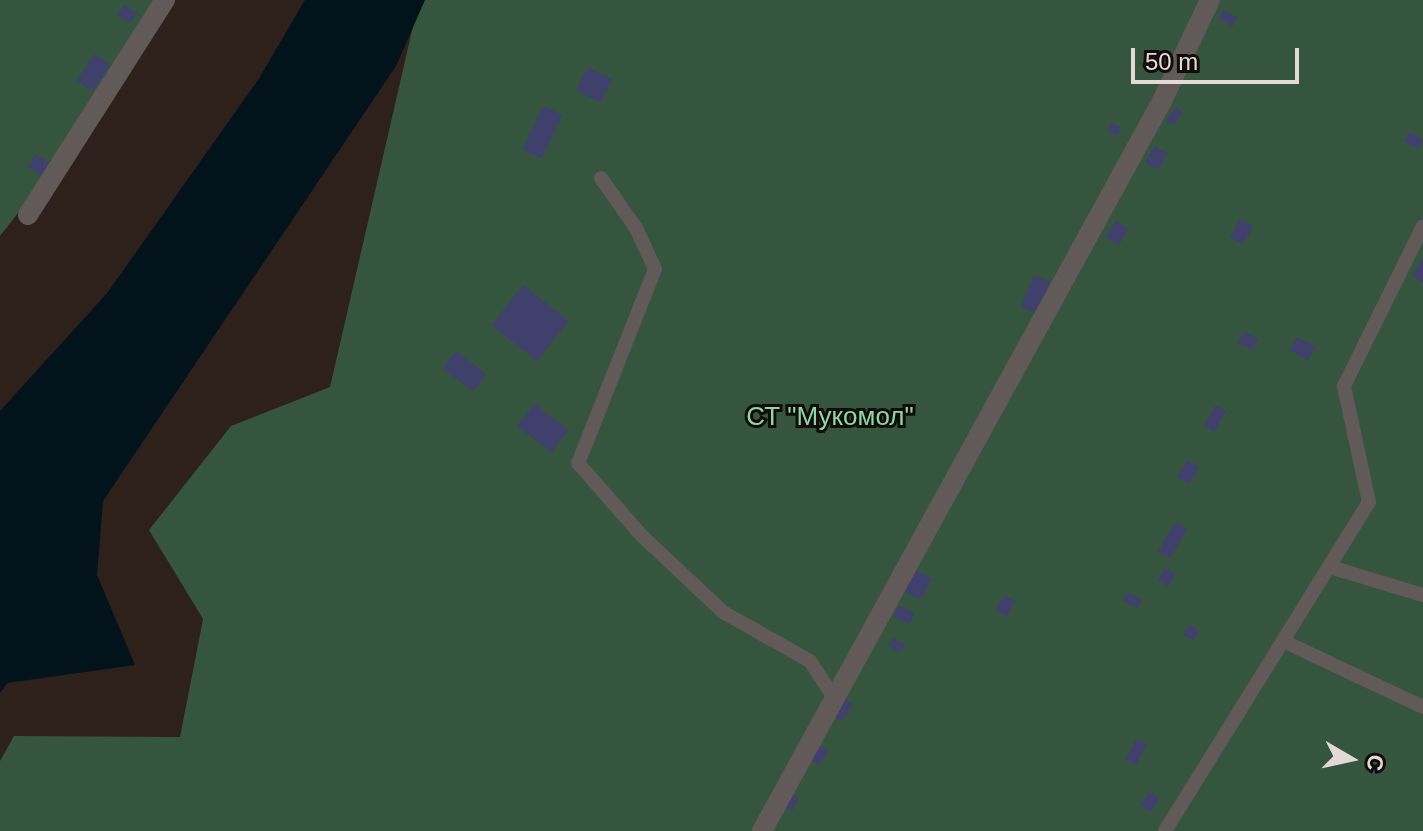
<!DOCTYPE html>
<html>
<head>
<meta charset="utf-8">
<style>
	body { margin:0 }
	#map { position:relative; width:1423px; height:831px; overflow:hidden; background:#2e201a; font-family:Helvetica,sans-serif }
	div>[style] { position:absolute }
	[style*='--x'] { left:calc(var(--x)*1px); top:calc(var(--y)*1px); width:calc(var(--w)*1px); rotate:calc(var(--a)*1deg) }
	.green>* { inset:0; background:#35553f }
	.water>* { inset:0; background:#02131b }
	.building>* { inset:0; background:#3f416c; transform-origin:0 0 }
	.lane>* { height:14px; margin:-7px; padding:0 7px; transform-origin:7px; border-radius:7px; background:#625a59 }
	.street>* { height:20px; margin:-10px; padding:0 10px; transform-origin:10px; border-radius:10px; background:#625a59 }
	span { translate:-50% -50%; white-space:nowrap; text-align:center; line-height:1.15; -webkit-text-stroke:6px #110b09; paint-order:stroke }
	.park-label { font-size:26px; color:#8dd7a4 }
	.north { position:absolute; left:1311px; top:719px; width:80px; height:80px; -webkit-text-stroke:6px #110b09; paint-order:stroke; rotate:99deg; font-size:22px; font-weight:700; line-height:32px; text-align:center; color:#e3dad5 }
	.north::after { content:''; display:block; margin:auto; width:28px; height:36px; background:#e3dad5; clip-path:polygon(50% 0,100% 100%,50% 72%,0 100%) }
	.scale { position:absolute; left:1131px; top:48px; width:168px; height:36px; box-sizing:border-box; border:4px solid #e3dad5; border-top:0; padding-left:10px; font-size:24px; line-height:28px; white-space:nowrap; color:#e3dad5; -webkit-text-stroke:6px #110b09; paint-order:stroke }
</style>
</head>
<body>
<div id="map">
	<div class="green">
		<i style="clip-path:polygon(0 0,158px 0,51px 171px,0 236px)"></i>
		<i style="clip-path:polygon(419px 0,1423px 0,1423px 831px,0 831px,0 761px,14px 736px,180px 737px,203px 619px,149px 530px,231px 426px,330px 387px)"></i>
	</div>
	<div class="water">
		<i style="clip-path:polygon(305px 0,425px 0,396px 66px,103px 501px,97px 575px,135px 665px,7px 683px,0 693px,0 411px,108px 292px,258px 80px)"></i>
	</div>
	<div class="building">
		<i style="left:124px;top:5px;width:15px;height:12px;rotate:32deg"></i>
		<i style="left:1223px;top:10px;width:16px;height:10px;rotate:27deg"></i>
		<i style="left:95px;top:54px;width:19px;height:32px;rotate:35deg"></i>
		<i style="left:588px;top:67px;width:27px;height:26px;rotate:27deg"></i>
		<i style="left:543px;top:106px;width:21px;height:48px;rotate:25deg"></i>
		<i style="left:1176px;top:107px;width:9px;height:17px;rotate:36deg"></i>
		<i style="left:1111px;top:123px;width:11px;height:9px;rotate:22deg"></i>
		<i style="left:1409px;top:132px;width:16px;height:11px;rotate:27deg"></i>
		<i style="left:1154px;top:146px;width:15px;height:19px;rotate:28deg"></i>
		<i style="left:36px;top:154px;width:17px;height:15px;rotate:33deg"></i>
		<i style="left:1240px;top:219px;width:15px;height:21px;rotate:28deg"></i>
		<i style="left:1116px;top:221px;width:15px;height:19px;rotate:32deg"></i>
		<i style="clip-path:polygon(1423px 259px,1423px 283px,1412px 275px)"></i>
		<i style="left:1034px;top:275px;width:18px;height:35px;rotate:22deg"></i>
		<i style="left:523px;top:285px;width:58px;height:51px;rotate:38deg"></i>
		<i style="left:1244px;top:331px;width:16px;height:13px;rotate:30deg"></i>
		<i style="left:1297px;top:337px;width:21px;height:15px;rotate:29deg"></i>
		<i style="left:456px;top:351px;width:38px;height:22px;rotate:37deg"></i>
		<i style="left:534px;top:404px;width:43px;height:28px;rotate:37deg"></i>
		<i style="left:1216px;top:405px;width:12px;height:24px;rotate:31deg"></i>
		<i style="left:1187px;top:460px;width:14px;height:20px;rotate:30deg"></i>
		<i style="left:1175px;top:522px;width:14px;height:34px;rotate:30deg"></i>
		<i style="left:1165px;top:568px;width:12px;height:14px;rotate:31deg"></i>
		<i style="left:916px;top:570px;width:18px;height:24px;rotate:29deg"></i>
		<i style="left:1128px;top:592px;width:16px;height:10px;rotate:30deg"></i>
		<i style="left:1004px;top:595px;width:13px;height:17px;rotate:29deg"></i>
		<i style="left:899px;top:605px;width:18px;height:12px;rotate:29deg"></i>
		<i style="left:1189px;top:625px;width:12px;height:11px;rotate:31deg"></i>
		<i style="left:893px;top:638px;width:14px;height:9px;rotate:30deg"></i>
		<i style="clip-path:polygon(845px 699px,853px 704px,842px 721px,835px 717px)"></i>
		<i style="left:1137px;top:739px;width:12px;height:23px;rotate:31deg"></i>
		<i style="left:817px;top:744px;width:13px;height:17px;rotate:29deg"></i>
		<i style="left:1149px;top:792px;width:12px;height:16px;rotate:31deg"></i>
		<i style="left:789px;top:793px;width:11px;height:15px;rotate:27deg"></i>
	</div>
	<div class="lane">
		<i style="--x:601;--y:178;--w:61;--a:55"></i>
		<i style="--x:636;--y:228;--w:45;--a:65.1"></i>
		<i style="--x:655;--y:269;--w:209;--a:111.6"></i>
		<i style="--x:578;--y:463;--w:96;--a:48.8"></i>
		<i style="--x:641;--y:535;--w:112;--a:43.2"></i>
		<i style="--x:723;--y:612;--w:100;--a:29.4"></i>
		<i style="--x:810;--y:661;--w:45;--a:56.7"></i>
		<i style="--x:1330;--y:567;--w:97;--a:16.8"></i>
		<i style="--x:1285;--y:642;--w:153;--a:25.2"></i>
		<i style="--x:1165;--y:831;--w:387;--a:-58.2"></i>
		<i style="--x:1369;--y:502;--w:119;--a:-102.2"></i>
		<i style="--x:1344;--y:386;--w:178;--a:-63.7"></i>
	</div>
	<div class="street">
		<i style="--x:28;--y:215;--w:255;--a:-57.5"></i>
		<i style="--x:762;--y:831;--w:832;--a:-61.28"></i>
		<i style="--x:1162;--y:101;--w:112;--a:-64.6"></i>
	</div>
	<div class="park-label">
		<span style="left:830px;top:417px">СТ "Мукомол"</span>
	</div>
	<div class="north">С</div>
	<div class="scale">50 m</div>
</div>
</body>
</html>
